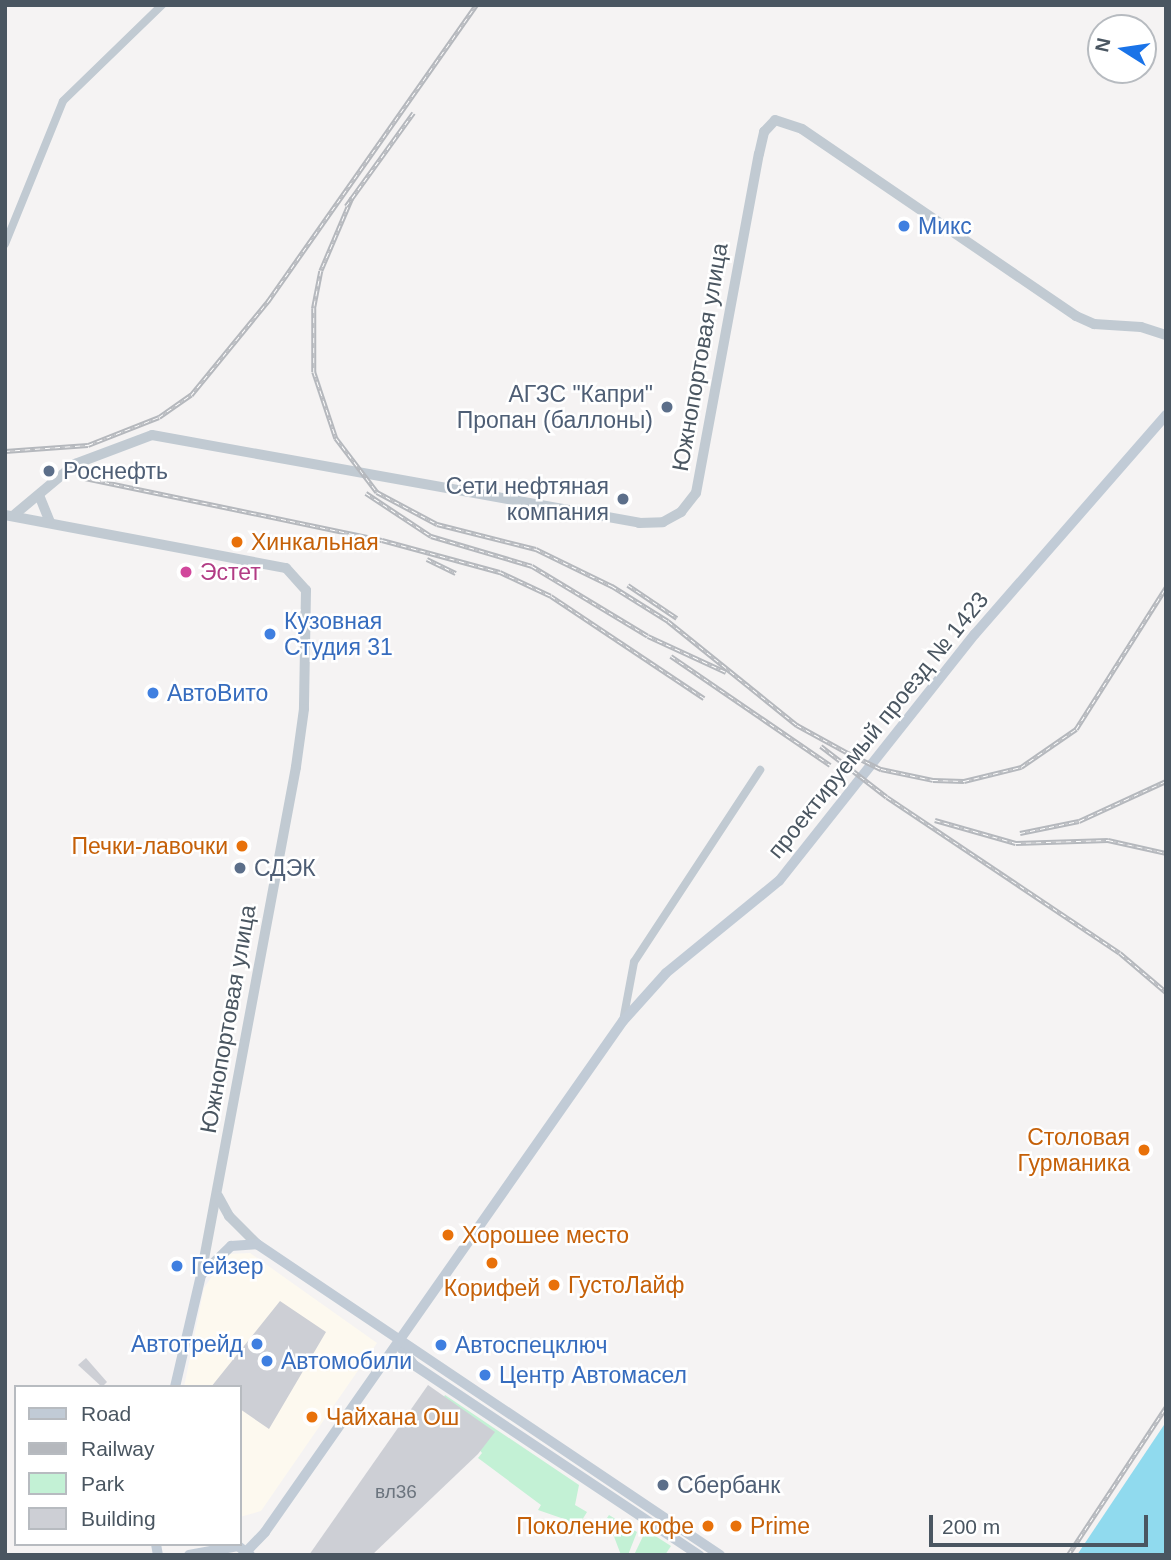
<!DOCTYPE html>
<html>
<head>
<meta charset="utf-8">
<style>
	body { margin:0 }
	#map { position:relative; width:1171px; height:1560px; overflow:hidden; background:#f5f3f3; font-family:Helvetica,sans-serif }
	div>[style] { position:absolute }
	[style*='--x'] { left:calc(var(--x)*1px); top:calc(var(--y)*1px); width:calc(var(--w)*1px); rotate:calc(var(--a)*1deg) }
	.commercial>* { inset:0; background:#fdf9ef }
	.green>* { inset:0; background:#c3f1d5 }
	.water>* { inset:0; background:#90daee }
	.building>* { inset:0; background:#cdcfd5 }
	.minor>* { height:8px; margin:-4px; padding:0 4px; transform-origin:4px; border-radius:4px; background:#c1cad2 }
	.tertiary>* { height:10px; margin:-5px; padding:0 5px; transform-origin:5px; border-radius:5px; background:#c1cad2 }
	.secondary>* { height:10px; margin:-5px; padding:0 5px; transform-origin:5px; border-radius:5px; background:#c1cbd6 }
	.rail>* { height:4.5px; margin-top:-2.25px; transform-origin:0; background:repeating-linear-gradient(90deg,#fff 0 5px,#b5b8bd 0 10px); box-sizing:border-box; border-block:2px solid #b5b8bd }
	.dots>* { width:19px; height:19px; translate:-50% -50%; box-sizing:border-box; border:4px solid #fff; border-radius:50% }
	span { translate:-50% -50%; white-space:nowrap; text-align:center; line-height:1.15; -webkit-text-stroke:5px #fff; paint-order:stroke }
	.number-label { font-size:19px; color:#6b747e }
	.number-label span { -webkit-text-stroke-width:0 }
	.shop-label { font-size:23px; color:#366cbe }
	.left { translate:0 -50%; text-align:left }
	.right { translate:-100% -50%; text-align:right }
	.street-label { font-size:23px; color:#4a5661 }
	.service-label { font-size:23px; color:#4e5e75 }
	.food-label { font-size:23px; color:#c56008 }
	.hotel-label { font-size:23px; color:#b23c85 }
	.frame { position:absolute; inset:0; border:7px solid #4a5661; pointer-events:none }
	.legend { position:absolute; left:14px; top:1385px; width:228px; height:161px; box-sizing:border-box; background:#fff; border:2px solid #b7bbc0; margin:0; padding:9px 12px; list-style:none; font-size:21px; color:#4a5661 }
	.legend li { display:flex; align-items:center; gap:14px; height:35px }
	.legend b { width:35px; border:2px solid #b7bbc0 }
	.north { position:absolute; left:1087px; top:14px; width:70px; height:70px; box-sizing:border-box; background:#fff; border:2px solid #b7bbc0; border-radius:50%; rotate:282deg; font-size:19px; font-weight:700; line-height:28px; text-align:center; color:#4a5661 }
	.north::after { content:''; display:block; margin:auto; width:24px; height:32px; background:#1a73e8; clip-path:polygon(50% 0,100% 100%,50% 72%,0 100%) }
	.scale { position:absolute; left:929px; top:1515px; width:219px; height:32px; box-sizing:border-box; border:4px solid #4a5661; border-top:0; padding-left:9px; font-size:21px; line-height:24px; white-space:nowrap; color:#4a5661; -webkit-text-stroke:5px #fff; paint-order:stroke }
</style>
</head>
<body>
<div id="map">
	<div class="commercial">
		<i style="clip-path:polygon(250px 1253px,377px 1343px,261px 1511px,240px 1517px,240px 1387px,184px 1387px,204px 1288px,227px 1254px)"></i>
	</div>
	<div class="green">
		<i style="clip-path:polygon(445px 1395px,579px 1485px,575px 1505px,587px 1512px,573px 1535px,567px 1520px,538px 1510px,541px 1505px,478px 1458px,482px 1453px,441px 1402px)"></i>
		<i style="clip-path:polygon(609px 1515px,637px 1532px,628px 1555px,621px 1555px,613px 1534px,602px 1525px)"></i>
		<i style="clip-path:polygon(646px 1530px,671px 1546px,665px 1555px,634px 1555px)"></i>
	</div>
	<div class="water">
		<i style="clip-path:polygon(1166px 1422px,1166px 1555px,1077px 1555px)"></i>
	</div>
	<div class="building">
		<i style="clip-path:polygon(280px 1301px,326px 1332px,269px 1429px,240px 1409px,240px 1387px,211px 1387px)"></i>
		<i style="clip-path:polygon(86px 1358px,107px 1382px,102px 1387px,78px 1365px)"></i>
		<i style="clip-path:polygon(428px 1385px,495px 1432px,478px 1454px,372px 1555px,309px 1555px)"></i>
	</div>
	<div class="minor">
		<i style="--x:5;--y:244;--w:154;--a:-67.9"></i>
		<i style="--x:63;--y:101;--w:138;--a:-44.1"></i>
		<i style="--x:623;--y:1021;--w:60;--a:-79.4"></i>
		<i style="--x:634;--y:962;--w:230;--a:-56.7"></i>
	</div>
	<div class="tertiary">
		<i style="--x:39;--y:495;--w:29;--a:68"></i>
		<i style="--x:5;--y:515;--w:286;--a:10.7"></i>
		<i style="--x:286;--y:568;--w:30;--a:48"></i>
		<i style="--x:306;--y:590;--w:119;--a:91"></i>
		<i style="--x:304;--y:709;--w:59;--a:97.9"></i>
		<i style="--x:296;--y:767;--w:517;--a:100.59"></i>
		<i style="--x:14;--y:515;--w:80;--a:-39.9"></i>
		<i style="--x:75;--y:464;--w:82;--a:-20.6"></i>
		<i style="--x:152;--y:435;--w:495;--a:10.2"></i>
		<i style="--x:639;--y:523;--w:24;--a:-2"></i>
		<i style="--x:663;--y:522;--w:21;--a:-29"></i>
		<i style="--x:681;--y:512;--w:24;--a:-52"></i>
		<i style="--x:696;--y:493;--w:345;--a:-79.5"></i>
		<i style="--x:759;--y:154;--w:23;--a:-77"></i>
		<i style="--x:764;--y:132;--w:16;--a:-47"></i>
		<i style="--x:775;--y:120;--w:28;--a:18"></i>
		<i style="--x:802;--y:129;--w:332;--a:34.3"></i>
		<i style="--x:1076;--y:316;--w:20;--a:24"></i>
		<i style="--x:1094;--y:324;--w:47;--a:3.7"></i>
		<i style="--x:1141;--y:327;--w:26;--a:18"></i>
		<i style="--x:218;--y:1196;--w:23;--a:61"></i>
		<i style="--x:229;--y:1216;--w:40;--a:45"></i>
	</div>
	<div class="secondary">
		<i style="--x:399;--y:1345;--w:25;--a:53"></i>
		<i style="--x:414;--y:1365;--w:343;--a:33.7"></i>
		<i style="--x:175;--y:1387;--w:115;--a:-76.9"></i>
		<i style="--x:201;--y:1275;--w:42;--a:-44"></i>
		<i style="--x:231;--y:1246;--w:26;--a:-4"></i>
		<i style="--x:257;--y:1244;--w:558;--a:33.89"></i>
		<i style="--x:156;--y:1544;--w:11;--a:80"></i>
		<i style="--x:189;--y:1555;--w:50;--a:-10.4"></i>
		<i style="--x:238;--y:1546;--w:15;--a:37"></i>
		<i style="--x:243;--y:1555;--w:32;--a:-46"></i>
		<i style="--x:265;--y:1532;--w:624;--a:-54.99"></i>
		<i style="--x:623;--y:1021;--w:64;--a:-48.1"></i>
		<i style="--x:666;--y:973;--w:146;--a:-39.2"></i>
		<i style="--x:779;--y:881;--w:315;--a:-51.6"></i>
		<i style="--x:975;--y:634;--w:291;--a:-48.9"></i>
	</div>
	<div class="rail">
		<i style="--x:352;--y:198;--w:79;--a:113"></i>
		<i style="--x:321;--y:271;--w:38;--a:101"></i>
		<i style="--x:314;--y:308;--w:64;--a:90"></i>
		<i style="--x:314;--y:372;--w:70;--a:71.6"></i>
		<i style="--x:336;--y:438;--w:68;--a:52.8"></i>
		<i style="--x:377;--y:492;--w:68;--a:28.1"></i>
		<i style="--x:437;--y:524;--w:102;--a:14.2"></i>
		<i style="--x:536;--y:549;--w:85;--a:26"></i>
		<i style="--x:612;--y:586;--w:66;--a:32"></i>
		<i style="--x:668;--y:621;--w:166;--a:38.9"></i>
		<i style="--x:797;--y:725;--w:58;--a:28.8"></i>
		<i style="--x:848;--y:753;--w:37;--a:26"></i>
		<i style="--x:881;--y:769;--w:53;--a:11.9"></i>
		<i style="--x:933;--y:780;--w:31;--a:2"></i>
		<i style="--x:964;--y:781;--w:59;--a:-13.8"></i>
		<i style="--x:1021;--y:767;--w:67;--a:-34.6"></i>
		<i style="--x:1076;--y:729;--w:168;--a:-57.6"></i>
		<i style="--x:346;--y:206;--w:115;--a:-54.2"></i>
		<i style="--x:5;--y:451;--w:83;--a:-4.1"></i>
		<i style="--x:88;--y:445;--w:76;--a:-21.5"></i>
		<i style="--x:159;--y:417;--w:39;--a:-35"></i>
		<i style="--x:191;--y:395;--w:122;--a:-50.7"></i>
		<i style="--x:268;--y:301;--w:362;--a:-54.9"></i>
		<i style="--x:85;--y:478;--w:303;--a:11.8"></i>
		<i style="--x:382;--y:540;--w:122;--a:15.2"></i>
		<i style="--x:500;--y:572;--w:56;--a:25.2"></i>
		<i style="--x:551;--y:596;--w:184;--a:33.7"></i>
		<i style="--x:366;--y:493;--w:78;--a:33.5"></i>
		<i style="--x:431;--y:536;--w:105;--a:16.5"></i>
		<i style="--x:532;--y:566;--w:135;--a:31.1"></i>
		<i style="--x:648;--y:636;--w:86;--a:24.8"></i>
		<i style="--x:427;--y:559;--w:32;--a:26"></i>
		<i style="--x:628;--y:585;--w:59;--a:34"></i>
		<i style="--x:671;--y:656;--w:193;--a:34.4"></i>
		<i style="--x:821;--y:746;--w:83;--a:37.7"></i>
		<i style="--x:887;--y:797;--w:280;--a:33.8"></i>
		<i style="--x:1120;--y:953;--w:60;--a:40.3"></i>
		<i style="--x:935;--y:820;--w:84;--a:15.9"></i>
		<i style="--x:1016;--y:843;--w:92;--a:-1.9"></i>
		<i style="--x:1108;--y:840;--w:59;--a:12.6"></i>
		<i style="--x:1020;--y:833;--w:60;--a:-11.5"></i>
		<i style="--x:1079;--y:821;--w:96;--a:-24.7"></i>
		<i style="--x:1068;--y:1555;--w:178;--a:-56.5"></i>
	</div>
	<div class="dots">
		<i style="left:904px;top:226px;background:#3f7fe0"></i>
		<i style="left:667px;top:407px;background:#5c6f8a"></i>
		<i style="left:49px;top:471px;background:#5c6f8a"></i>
		<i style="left:623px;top:499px;background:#5c6f8a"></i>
		<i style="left:237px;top:542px;background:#e8710a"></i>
		<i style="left:186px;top:572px;background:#d1479c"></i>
		<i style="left:270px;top:634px;background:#3f7fe0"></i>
		<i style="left:153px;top:693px;background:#3f7fe0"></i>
		<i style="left:242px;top:846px;background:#e8710a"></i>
		<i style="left:240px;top:868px;background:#5c6f8a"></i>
		<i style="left:1144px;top:1150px;background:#e8710a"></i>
		<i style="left:448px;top:1235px;background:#e8710a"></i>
		<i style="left:492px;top:1263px;background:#e8710a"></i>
		<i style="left:177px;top:1266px;background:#3f7fe0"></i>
		<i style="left:554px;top:1285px;background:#e8710a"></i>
		<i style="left:257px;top:1344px;background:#3f7fe0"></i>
		<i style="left:441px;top:1345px;background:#3f7fe0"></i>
		<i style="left:267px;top:1361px;background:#3f7fe0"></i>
		<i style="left:485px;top:1375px;background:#3f7fe0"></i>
		<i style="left:312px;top:1417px;background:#e8710a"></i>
		<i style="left:663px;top:1485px;background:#5c6f8a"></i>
		<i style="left:708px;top:1526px;background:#e8710a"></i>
		<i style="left:736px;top:1526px;background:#e8710a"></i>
	</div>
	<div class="number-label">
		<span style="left:396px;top:1492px">вл36</span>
	</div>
	<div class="shop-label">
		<span class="left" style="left:918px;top:226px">Микс</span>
		<span class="left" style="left:284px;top:634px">Кузовная<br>Студия 31</span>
		<span class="left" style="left:167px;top:693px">АвтоВито</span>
		<span class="left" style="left:191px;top:1266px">Гейзер</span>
		<span class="right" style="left:243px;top:1344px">Автотрейд</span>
		<span class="left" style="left:455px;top:1345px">Автоспецключ</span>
		<span class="left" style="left:281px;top:1361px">Автомобили</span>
		<span class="left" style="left:499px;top:1375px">Центр Автомасел</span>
	</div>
	<div class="street-label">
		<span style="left:700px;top:357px;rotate:-80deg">Южнопортовая улица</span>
		<span style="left:878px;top:725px;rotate:-51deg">проектируемый проезд № 1423</span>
		<span style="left:228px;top:1019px;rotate:-80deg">Южнопортовая улица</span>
	</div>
	<div class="service-label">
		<span class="right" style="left:653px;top:407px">АГЗС "Капри"<br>Пропан (баллоны)</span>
		<span class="left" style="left:63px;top:471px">Роснефть</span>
		<span class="right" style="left:609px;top:499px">Сети нефтяная<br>компания</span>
		<span class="left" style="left:254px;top:868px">СДЭК</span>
		<span class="left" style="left:677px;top:1485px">Сбербанк</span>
	</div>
	<div class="food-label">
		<span class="left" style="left:251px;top:542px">Хинкальная</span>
		<span class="right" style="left:228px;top:846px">Печки-лавочки</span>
		<span class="right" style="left:1130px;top:1150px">Столовая<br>Гурманика</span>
		<span class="left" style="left:462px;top:1235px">Хорошее место</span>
		<span class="left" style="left:568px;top:1285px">ГустоЛайф</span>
		<span style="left:492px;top:1288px">Корифей</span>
		<span class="left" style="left:326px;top:1417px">Чайхана Ош</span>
		<span class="right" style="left:694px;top:1526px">Поколение кофе</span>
		<span class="left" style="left:750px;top:1526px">Prime</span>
	</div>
	<div class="hotel-label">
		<span class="left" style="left:200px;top:572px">Эстет</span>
	</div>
	<div class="frame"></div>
	<ul class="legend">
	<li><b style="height:9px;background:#c1cbd6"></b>Road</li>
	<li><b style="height:9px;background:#b5b8bd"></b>Railway</li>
	<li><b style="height:19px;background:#c3f1d5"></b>Park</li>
	<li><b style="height:19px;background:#cdcfd5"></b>Building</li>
	</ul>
	<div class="north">N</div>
	<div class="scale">200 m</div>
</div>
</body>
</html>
